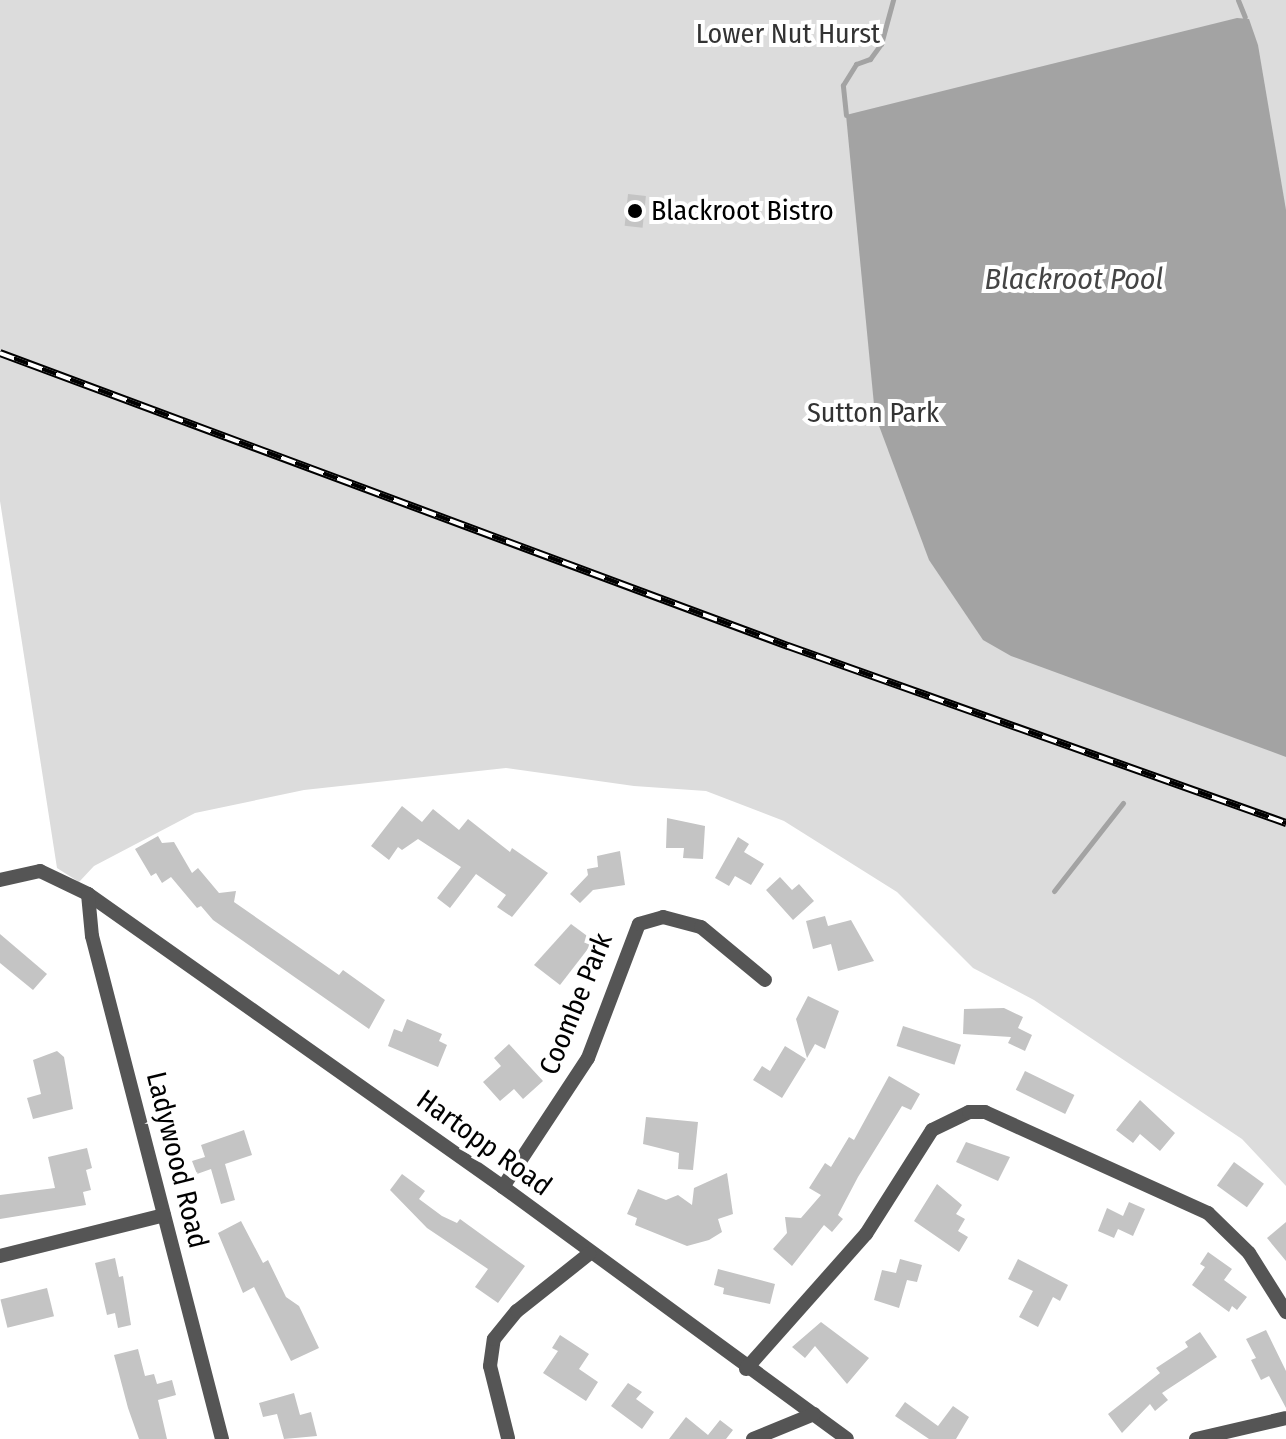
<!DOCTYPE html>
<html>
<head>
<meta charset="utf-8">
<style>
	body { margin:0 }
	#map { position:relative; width:1286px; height:1439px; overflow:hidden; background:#fff; font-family:"Fira Sans Condensed",sans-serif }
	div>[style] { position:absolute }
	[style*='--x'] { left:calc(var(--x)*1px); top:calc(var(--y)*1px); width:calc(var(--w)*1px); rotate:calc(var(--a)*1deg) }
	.green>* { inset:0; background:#dcdcdc }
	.water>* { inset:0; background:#a3a3a3 }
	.stream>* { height:5px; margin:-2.5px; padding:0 2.5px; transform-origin:2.5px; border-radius:2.5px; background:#a3a3a3 }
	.building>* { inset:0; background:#c4c4c4; transform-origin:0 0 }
	.street>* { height:14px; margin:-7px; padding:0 7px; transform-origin:7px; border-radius:7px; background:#555 }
	.rail>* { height:8px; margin-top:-4px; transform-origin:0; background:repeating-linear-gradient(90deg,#fff 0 15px,#000 0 30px); box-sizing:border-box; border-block:2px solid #000 }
	.dots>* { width:22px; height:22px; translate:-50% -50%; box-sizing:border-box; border:4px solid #fff; border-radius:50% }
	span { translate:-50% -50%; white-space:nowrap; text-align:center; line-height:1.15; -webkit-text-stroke:8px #fff; paint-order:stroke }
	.park-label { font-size:28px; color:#333 }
	.poi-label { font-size:28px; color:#000 }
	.left { translate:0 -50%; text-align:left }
	.street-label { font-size:28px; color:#000 }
	.water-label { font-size:30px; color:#444; font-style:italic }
</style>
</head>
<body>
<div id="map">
	<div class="green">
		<i style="clip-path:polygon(0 0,1286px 0,1286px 1186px,1242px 1139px,1034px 1000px,973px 968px,897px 892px,784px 821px,706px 791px,634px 786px,506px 768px,304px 790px,195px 813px,94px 866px,79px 882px,57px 868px,0 501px)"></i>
	</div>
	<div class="water">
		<i style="clip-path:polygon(1237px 18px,1249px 19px,1258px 45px,1286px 210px,1286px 757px,1011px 656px,983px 640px,929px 560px,875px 415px,846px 115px)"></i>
	</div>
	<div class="stream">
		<i style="--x:1238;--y:0;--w:18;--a:68"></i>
		<i style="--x:846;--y:115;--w:30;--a:-96"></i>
		<i style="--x:843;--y:85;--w:25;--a:-58"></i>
		<i style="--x:856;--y:64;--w:15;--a:-20"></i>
		<i style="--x:870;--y:59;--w:19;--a:-54"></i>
		<i style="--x:881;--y:44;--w:46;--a:-74.7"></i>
		<i style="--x:1054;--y:891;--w:112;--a:-51.9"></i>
	</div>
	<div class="building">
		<i style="left:628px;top:194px;width:18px;height:32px;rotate:6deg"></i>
		<i style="clip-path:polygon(402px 806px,422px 822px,433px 809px,459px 830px,468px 819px,510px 852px,512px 848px,548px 873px,512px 917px,497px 907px,506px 895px,476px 874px,450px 908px,437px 898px,461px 867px,418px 839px,402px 850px,398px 847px,389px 860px,371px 846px)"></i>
		<i style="clip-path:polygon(667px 818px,705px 826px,703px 859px,683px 858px,684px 848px,666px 848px)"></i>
		<i style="clip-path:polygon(158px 836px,162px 843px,174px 842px,192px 873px,198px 868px,219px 893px,236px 891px,234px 902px,339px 975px,343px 970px,385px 1000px,369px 1029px,213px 920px,201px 906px,197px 908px,171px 877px,162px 883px,156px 873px,151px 876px,135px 849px)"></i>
		<i style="clip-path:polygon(738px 837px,749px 844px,744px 852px,764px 864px,751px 885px,735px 876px,729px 886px,715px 878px)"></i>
		<i style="clip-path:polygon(620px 851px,625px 885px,593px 890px,580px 903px,570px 894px,588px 875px,587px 869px,598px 867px,597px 856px)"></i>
		<i style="clip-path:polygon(780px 877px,792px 890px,799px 884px,814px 901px,793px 920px,766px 890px)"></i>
		<i style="clip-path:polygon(825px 916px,828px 926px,851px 920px,874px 961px,838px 971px,831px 944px,813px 949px,806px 921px)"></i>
		<i style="clip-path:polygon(571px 924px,594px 941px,560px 985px,534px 965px)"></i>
		<i style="clip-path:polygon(0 934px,47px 974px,33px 990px,0 963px)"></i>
		<i style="clip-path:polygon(808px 996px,839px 1011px,825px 1049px,815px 1044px,807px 1058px,796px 1019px)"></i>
		<i style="clip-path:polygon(1004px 1008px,1023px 1017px,1018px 1028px,1032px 1035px,1025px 1051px,1008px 1043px,1011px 1037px,963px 1034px,964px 1009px)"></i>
		<i style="clip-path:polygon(407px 1019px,442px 1034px,439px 1041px,447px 1045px,438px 1067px,388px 1046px,394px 1029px,402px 1032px)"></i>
		<i style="left:903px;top:1026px;width:61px;height:21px;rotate:18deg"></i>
		<i style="clip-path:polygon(509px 1044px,543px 1081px,523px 1099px,514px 1089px,500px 1101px,483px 1082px,501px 1066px,494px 1058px)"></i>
		<i style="clip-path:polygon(785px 1046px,806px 1059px,782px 1098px,753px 1080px,762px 1066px,770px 1071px)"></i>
		<i style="clip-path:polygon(57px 1051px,64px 1057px,73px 1109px,33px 1119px,27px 1098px,41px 1094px,33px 1060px)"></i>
		<i style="left:1025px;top:1071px;width:55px;height:21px;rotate:26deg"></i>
		<i style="clip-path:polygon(889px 1076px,920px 1094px,911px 1110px,902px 1106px,858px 1177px,838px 1215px,843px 1219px,832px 1232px,824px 1225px,792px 1266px,773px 1249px,787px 1233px,785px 1217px,801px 1218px,821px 1195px,809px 1188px,825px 1163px,831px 1167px,849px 1137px,854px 1140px)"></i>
		<i style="clip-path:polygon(1140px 1100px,1175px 1133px,1160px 1151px,1140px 1134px,1133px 1143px,1116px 1130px)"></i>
		<i style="clip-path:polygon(646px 1117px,698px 1122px,693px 1170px,678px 1169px,679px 1153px,643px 1144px)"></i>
		<i style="clip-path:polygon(244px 1130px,252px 1155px,225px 1164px,235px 1200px,221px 1204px,211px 1169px,197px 1174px,192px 1161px,205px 1157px,201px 1145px)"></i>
		<i style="clip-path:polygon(966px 1142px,1010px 1157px,998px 1181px,956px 1162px)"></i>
		<i style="clip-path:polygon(87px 1148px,92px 1168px,86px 1170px,91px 1190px,83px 1192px,86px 1205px,0 1219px,0 1195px,55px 1188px,48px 1157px)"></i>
		<i style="left:1234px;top:1162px;width:37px;height:29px;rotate:36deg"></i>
		<i style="clip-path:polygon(727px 1173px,733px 1214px,718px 1219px,722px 1232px,709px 1240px,687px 1246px,635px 1225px,637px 1218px,627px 1214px,638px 1189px,666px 1200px,678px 1195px,692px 1205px,694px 1188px)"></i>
		<i style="clip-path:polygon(402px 1174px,425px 1191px,419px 1199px,442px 1216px,457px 1223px,460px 1219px,525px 1266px,498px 1303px,475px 1287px,488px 1269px,427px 1228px,390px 1190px)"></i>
		<i style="clip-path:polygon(937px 1184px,962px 1205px,956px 1214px,965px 1219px,958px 1231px,968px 1237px,959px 1252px,914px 1221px)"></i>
		<i style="clip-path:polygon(1129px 1202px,1145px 1209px,1133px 1236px,1118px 1229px,1114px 1238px,1098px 1231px,1107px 1208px,1123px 1216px)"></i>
		<i style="clip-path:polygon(241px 1221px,263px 1263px,268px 1260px,286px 1297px,299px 1306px,319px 1348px,291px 1361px,254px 1287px,243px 1293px,218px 1233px)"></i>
		<i style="clip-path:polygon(1286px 1222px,1286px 1261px,1267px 1238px)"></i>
		<i style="clip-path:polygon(1208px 1252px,1232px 1269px,1224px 1280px,1247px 1297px,1237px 1310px,1232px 1306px,1229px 1312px,1192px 1285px,1205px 1267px,1200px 1264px)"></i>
		<i style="clip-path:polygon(115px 1258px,119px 1277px,123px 1276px,131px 1325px,118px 1328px,115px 1313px,107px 1315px,95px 1263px)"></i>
		<i style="clip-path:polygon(900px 1259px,922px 1265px,917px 1282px,907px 1280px,899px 1308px,874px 1300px,882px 1270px,896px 1273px)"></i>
		<i style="clip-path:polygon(1018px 1259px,1068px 1285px,1060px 1301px,1053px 1297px,1038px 1327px,1019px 1317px,1033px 1291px,1008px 1279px)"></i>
		<i style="clip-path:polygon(718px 1269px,775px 1284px,770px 1304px,723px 1294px,724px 1288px,714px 1285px)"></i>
		<i style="left:47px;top:1288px;width:29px;height:48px;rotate:76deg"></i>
		<i style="clip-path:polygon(821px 1322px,869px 1358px,847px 1384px,815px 1346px,805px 1358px,792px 1347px)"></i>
		<i style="clip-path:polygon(1266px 1330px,1286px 1371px,1286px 1408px,1269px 1376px,1261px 1380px,1251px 1360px,1256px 1358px,1246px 1339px)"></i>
		<i style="clip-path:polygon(1200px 1332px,1217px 1357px,1162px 1393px,1168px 1400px,1155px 1411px,1150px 1404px,1122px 1433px,1108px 1414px,1160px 1373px,1156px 1368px,1188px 1347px,1185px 1342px)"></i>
		<i style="clip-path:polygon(560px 1335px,589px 1354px,579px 1369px,598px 1382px,586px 1401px,543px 1373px,558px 1351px,552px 1348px)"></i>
		<i style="clip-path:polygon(138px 1349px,145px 1376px,154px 1374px,157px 1384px,172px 1380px,176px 1395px,158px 1400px,167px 1439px,139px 1439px,128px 1408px,114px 1355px)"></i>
		<i style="clip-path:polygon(628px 1383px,642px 1392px,636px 1399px,654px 1412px,642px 1429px,611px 1406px)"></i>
		<i style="clip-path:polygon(294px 1393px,300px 1415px,311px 1412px,317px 1436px,284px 1439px,277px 1414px,263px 1417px,259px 1403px)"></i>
		<i style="clip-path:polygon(905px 1402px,938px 1426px,953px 1406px,969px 1417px,956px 1439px,929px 1439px,895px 1416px)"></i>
		<i style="clip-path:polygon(686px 1417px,708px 1435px,720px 1420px,733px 1430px,726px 1439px,669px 1439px)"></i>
	</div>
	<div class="street">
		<i style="--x:0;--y:880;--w:41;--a:-12.7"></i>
		<i style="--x:40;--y:871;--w:53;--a:25.6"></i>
		<i style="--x:88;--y:894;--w:508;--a:35.22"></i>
		<i style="--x:503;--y:1187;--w:426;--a:36.2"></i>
		<i style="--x:88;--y:894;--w:42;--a:84.6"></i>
		<i style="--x:92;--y:936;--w:520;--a:75.51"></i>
		<i style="--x:503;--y:1187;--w:154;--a:-56.6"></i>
		<i style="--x:588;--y:1058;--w:143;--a:-69.2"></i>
		<i style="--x:639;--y:924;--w:25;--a:-16"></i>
		<i style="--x:663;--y:917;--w:39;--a:15"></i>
		<i style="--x:701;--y:927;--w:83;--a:39.6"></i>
		<i style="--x:0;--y:1256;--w:169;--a:-14"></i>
		<i style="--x:746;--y:1369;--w:181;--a:-48.4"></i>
		<i style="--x:866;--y:1234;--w:123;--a:-57.6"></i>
		<i style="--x:932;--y:1130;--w:41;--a:-25.9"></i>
		<i style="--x:969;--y:1112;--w:16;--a:0"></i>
		<i style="--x:985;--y:1112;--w:245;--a:24.4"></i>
		<i style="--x:1208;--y:1213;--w:57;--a:44.3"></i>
		<i style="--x:1249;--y:1253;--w:70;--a:57.9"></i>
		<i style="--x:508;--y:1438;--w:74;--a:-104"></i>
		<i style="--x:490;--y:1366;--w:27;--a:-82"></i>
		<i style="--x:494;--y:1339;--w:36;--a:-51"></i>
		<i style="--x:517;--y:1311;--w:92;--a:-38.4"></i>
		<i style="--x:753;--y:1439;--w:66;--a:-22.3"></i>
		<i style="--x:1196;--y:1439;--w:92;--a:-13.1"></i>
	</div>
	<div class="rail">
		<i style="--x:0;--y:353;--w:841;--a:20.4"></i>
		<i style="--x:788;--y:646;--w:529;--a:19.57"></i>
	</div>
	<div class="dots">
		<i style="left:635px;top:211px;background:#000"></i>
	</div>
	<div class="park-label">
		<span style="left:788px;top:34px">Lower Nut Hurst</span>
		<span style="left:873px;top:413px">Sutton Park</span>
	</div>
	<div class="poi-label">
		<span class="left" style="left:651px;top:211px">Blackroot Bistro</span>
	</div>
	<div class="street-label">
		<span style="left:576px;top:1004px;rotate:-68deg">Coombe Park</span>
		<span style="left:484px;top:1143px;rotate:36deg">Hartopp Road</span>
		<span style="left:177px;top:1160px;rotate:76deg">Ladywood Road</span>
	</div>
	<div class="water-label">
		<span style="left:1074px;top:279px">Blackroot Pool</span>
	</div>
</div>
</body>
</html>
